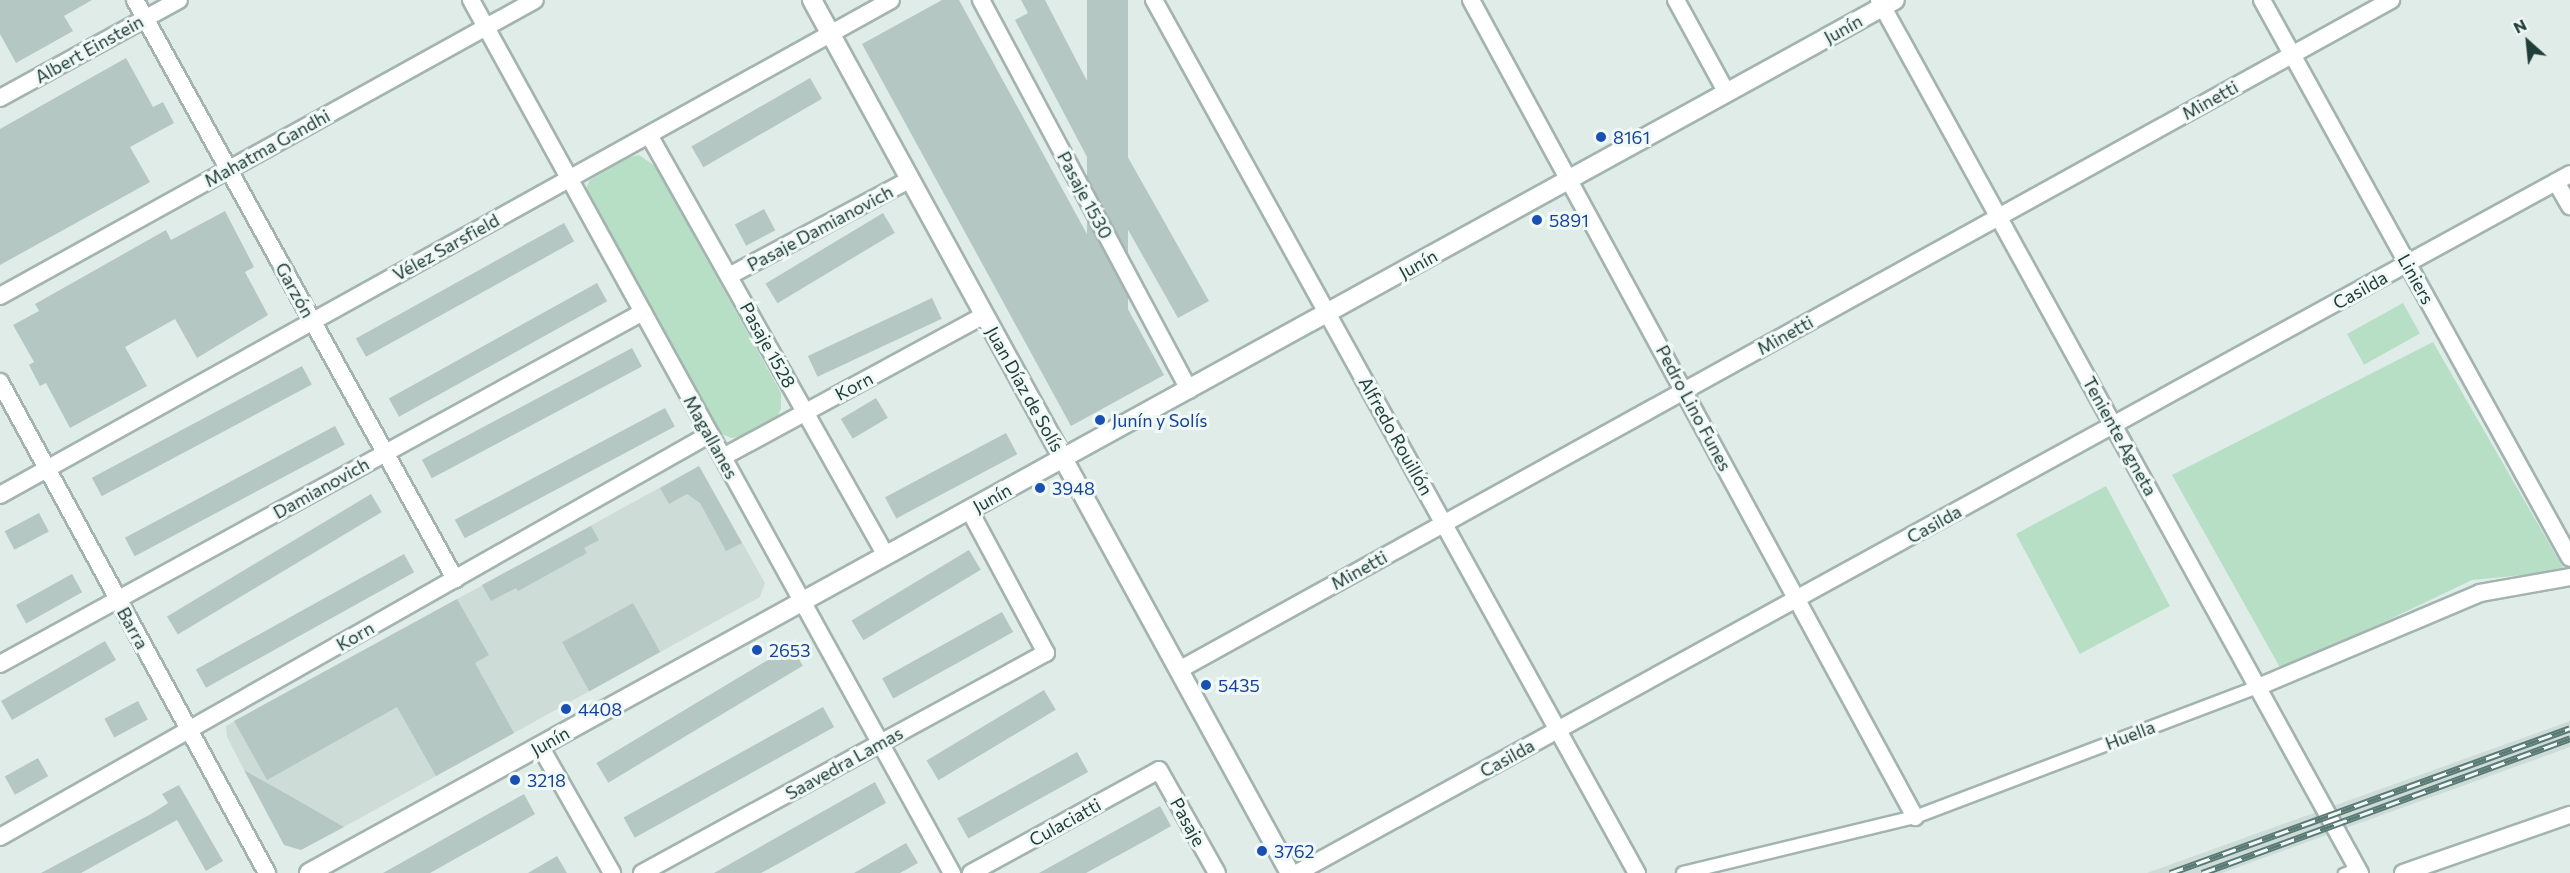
<!DOCTYPE html>
<html>
<head>
<meta charset="utf-8">
<style>
	body { margin:0 }
	#map { position:relative; width:2570px; height:873px; overflow:hidden; background:#e0ece8; font-family:Commissioner,sans-serif }
	div>[style] { position:absolute }
	[style*='--x'] { left:calc(var(--x)*1px); top:calc(var(--y)*1px); width:calc(var(--w)*1px); rotate:calc(var(--a)*1deg) }
	.built>* { inset:0; background:#cedcd8 }
	.green>* { inset:0; background:#b7dfc6; transform-origin:0 0 }
	.building>* { inset:0; background:#b5c7c2; transform-origin:0 0 }
	.roads { filter:drop-shadow(2px 0 #a3b4b0) drop-shadow(-2px 0 #a3b4b0) drop-shadow(0 2px #a3b4b0) drop-shadow(0 -2px #a3b4b0) }
	.service>* { height:8px; margin:-4px; padding:0 4px; transform-origin:4px; border-radius:4px; background:#fff }
	.pedestrian>* { height:12px; margin:-6px; padding:0 6px; transform-origin:6px; border-radius:6px; background:#fff }
	.minor>* { height:16px; margin:-8px; padding:0 8px; transform-origin:8px; border-radius:8px; background:#fff }
	.secondary>* { height:18px; margin:-9px; padding:0 9px; transform-origin:9px; border-radius:9px; background:#fff }
	.rail>* { height:7px; margin-top:-3.5px; transform-origin:0; background:repeating-linear-gradient(90deg,#f1f9f6 0 14px,#5a7a75 0 28px); box-sizing:border-box; border-block:2px solid #5a7a75 }
	.dots>* { width:16px; height:16px; translate:-50% -50%; box-sizing:border-box; border:3px solid #f1f9f6; border-radius:50% }
	span { translate:-50% -50%; white-space:nowrap; text-align:center; line-height:1.15; -webkit-text-stroke:6px #f1f9f6; paint-order:stroke }
	.street-label { font-size:18px; color:#203e39 }
	.transit-label { font-size:18px; color:#164399 }
	.left { translate:0 -50%; text-align:left }
	.north { position:absolute; left:2498px; top:12px; width:60px; height:60px; -webkit-text-stroke:4px #f1f9f6; paint-order:stroke; rotate:333deg; font-size:16px; font-weight:700; line-height:24px; text-align:center; color:#203e39 }
	.north::after { content:''; display:block; margin:auto; width:21px; height:27px; background:#203e39; clip-path:polygon(50% 0,100% 100%,50% 72%,0 100%) }
</style>
</head>
<body>
<div id="map">
	<div class="built">
		<i style="clip-path:polygon(699px 466px,765px 583px,760px 597px,344px 827px,244px 770px,227px 737px,226px 726px)"></i>
		<i style="clip-path:polygon(2570px 721px,2570px 747px,2222px 873px,2147px 873px)"></i>
	</div>
	<div class="green">
		<i style="clip-path:polygon(639px 155px,655px 166px,781px 393px,781px 409px,776px 419px,744px 436px,732px 438px,718px 433px,587px 192px,587px 186px,590px 180px,630px 157px)"></i>
		<i style="left:2403px;top:303px;width:35px;height:64px;rotate:61deg"></i>
		<i style="clip-path:polygon(2433px 342px,2565px 571px,2472px 580px,2282px 671px,2172px 475px)"></i>
		<i style="left:2106px;top:486px;width:136px;height:102px;rotate:62deg"></i>
	</div>
	<div class="building">
		<i style="clip-path:polygon(0 0,92px 0,64px 16px,73px 31px,16px 63px,0 34px)"></i>
		<i style="clip-path:polygon(942px 0,959px 0,1164px 375px,1071px 426px,862px 44px)"></i>
		<i style="clip-path:polygon(1021px 0,1045px 0,1112px 129px,1209px 301px,1178px 318px,1088px 159px,1015px 20px,1028px 13px)"></i>
		<i style="left:1087px;top:0;width:41px;height:322px"></i>
		<i style="clip-path:polygon(126px 58px,153px 107px,163px 102px,174px 123px,130px 147px,150px 182px,0 265px,0 129px)"></i>
		<i style="left:810px;top:78px;width:24px;height:137px;rotate:60deg"></i>
		<i style="left:764px;top:209px;width:24px;height:33px;rotate:62deg"></i>
		<i style="clip-path:polygon(225px 211px,254px 267px,245px 272px,268px 315px,197px 358px,175px 319px,125px 347px,147px 386px,70px 428px,46px 383px,40px 386px,29px 365px,34px 362px,13px 325px,39px 311px,35px 304px,166px 230px,171px 240px)"></i>
		<i style="left:883px;top:213px;width:23px;height:137px;rotate:59deg"></i>
		<i style="left:564px;top:223px;width:21px;height:238px;rotate:61deg"></i>
		<i style="left:597px;top:283px;width:21px;height:238px;rotate:61deg"></i>
		<i style="left:932px;top:298px;width:23px;height:137px;rotate:65deg"></i>
		<i style="left:632px;top:348px;width:21px;height:238px;rotate:62deg"></i>
		<i style="left:302px;top:366px;width:21px;height:238px;rotate:62deg"></i>
		<i style="left:876px;top:398px;width:23px;height:41px;rotate:59deg"></i>
		<i style="left:665px;top:408px;width:21px;height:238px;rotate:62deg"></i>
		<i style="left:335px;top:426px;width:21px;height:238px;rotate:62deg"></i>
		<i style="left:1006px;top:433px;width:24px;height:137px;rotate:62deg"></i>
		<i style="clip-path:polygon(699px 466px,742px 543px,726px 551px,700px 503px,687px 494px,669px 504px,660px 488px)"></i>
		<i style="left:371px;top:494px;width:21px;height:238px;rotate:59deg"></i>
		<i style="left:39px;top:513px;width:21px;height:39px;rotate:62deg"></i>
		<i style="clip-path:polygon(591px 526px,599px 540px,584px 548px,587px 553px,518px 591px,516px 588px,491px 601px,482px 585px)"></i>
		<i style="left:969px;top:550px;width:23px;height:137px;rotate:59deg"></i>
		<i style="left:404px;top:554px;width:21px;height:238px;rotate:61deg"></i>
		<i style="left:72px;top:574px;width:21px;height:64px;rotate:61deg"></i>
		<i style="clip-path:polygon(457px 599px,489px 655px,475px 663px,514px 733px,436px 776px,397px 707px,267px 780px,234px 721px)"></i>
		<i style="left:633px;top:603px;width:56px;height:81px;rotate:61deg"></i>
		<i style="left:1002px;top:612px;width:23px;height:137px;rotate:61deg"></i>
		<i style="left:105px;top:641px;width:22px;height:120px;rotate:60deg"></i>
		<i style="left:791px;top:646px;width:23px;height:227px;rotate:59deg"></i>
		<i style="left:1044px;top:690px;width:23px;height:137px;rotate:59deg"></i>
		<i style="left:138px;top:701px;width:21px;height:38px;rotate:62deg"></i>
		<i style="left:823px;top:707px;width:23px;height:228px;rotate:61deg"></i>
		<i style="left:1077px;top:752px;width:23px;height:137px;rotate:61deg"></i>
		<i style="left:38px;top:758px;width:21px;height:38px;rotate:61deg"></i>
		<i style="clip-path:polygon(244px 770px,292px 797px,344px 827px,301px 850px,284px 845px)"></i>
		<i style="clip-path:polygon(875px 782px,886px 803px,787px 859px,761px 873px,714px 873px)"></i>
		<i style="clip-path:polygon(179px 785px,223px 861px,206px 871px,177px 820px,81px 873px,41px 873px,151px 814px,168px 803px,162px 794px)"></i>
		<i style="clip-path:polygon(524px 794px,535px 814px,516px 825px,430px 873px,383px 873px)"></i>
		<i style="clip-path:polygon(1160px 806px,1171px 826px,1152px 837px,1086px 873px,1039px 873px)"></i>
		<i style="clip-path:polygon(906px 843px,918px 863px,900px 873px,854px 873px)"></i>
		<i style="clip-path:polygon(557px 856px,567px 873px,528px 873px)"></i>
	</div>
	<div class="roads">
		<div class="service">
			<i style="--x:2343;--y:873;--w:15;--a:-23"></i>
		</div>
		<div class="pedestrian">
			<i style="--x:1683;--y:873;--w:239;--a:-13.6"></i>
			<i style="--x:1915;--y:817;--w:367;--a:-20.8"></i>
		</div>
		<div class="minor">
			<i style="--x:135;--y:0;--w:662;--a:61.07"></i>
			<i style="--x:471;--y:0;--w:997;--a:61.15"></i>
			<i style="--x:981;--y:0;--w:442;--a:61.9"></i>
			<i style="--x:1154;--y:0;--w:998;--a:61.05"></i>
			<i style="--x:1471;--y:0;--w:930;--a:61.48"></i>
			<i style="--x:1676;--y:0;--w:106;--a:61.3"></i>
			<i style="--x:1879;--y:0;--w:997;--a:61.15"></i>
			<i style="--x:2262;--y:0;--w:637;--a:61.1"></i>
			<i style="--x:0;--y:98;--w:204;--a:-28.7"></i>
			<i style="--x:649;--y:135;--w:483;--a:60.6"></i>
			<i style="--x:2556;--y:182;--w:28;--a:60"></i>
			<i style="--x:729;--y:276;--w:206;--a:-28.1"></i>
			<i style="--x:0;--y:296;--w:611;--a:-28.95"></i>
			<i style="--x:0;--y:382;--w:559;--a:61.46"></i>
			<i style="--x:723;--y:457;--w:298;--a:-28.5"></i>
			<i style="--x:0;--y:495;--w:1019;--a:-29.05"></i>
			<i style="--x:0;--y:664;--w:733;--a:-28.7"></i>
			<i style="--x:1179;--y:670;--w:1385;--a:-28.93"></i>
			<i style="--x:2258;--y:687;--w:241;--a:-22.9"></i>
			<i style="--x:2480;--y:593;--w:91;--a:-10.1"></i>
			<i style="--x:540;--y:746;--w:146;--a:60.4"></i>
			<i style="--x:0;--y:837;--w:816;--a:-29.58"></i>
			<i style="--x:642;--y:873;--w:460;--a:-28.6"></i>
			<i style="--x:1046;--y:653;--w:161;--a:-118.2"></i>
			<i style="--x:971;--y:873;--w:214;--a:-28.7"></i>
			<i style="--x:1159;--y:770;--w:118;--a:60.6"></i>
			<i style="--x:1297;--y:873;--w:1452;--a:-28.77"></i>
			<i style="--x:2403;--y:873;--w:177;--a:-19.2"></i>
		</div>
		<div class="secondary">
			<i style="--x:812;--y:0;--w:995;--a:61.3"></i>
			<i style="--x:309;--y:873;--w:1810;--a:-28.83"></i>
		</div>
	</div>
	<div class="rail">
		<i style="--x:2170;--y:873;--w:425;--a:-19.9"></i>
		<i style="--x:2202;--y:873;--w:392;--a:-20.1"></i>
	</div>
	<div class="dots">
		<i style="left:1601px;top:137px;background:#1a4fb4"></i>
		<i style="left:1537px;top:220px;background:#1a4fb4"></i>
		<i style="left:1100px;top:420px;background:#1a4fb4"></i>
		<i style="left:1040px;top:488px;background:#1a4fb4"></i>
		<i style="left:757px;top:650px;background:#1a4fb4"></i>
		<i style="left:1206px;top:685px;background:#1a4fb4"></i>
		<i style="left:566px;top:709px;background:#1a4fb4"></i>
		<i style="left:515px;top:780px;background:#1a4fb4"></i>
		<i style="left:1262px;top:851px;background:#1a4fb4"></i>
	</div>
	<div class="street-label">
		<span style="left:1843px;top:29px;rotate:-29deg">Junín</span>
		<span style="left:89px;top:49px;rotate:-29deg">Albert Einstein</span>
		<span style="left:2210px;top:100px;rotate:-29deg">Minetti</span>
		<span style="left:267px;top:148px;rotate:-29deg">Mahatma Gandhi</span>
		<span style="left:1085px;top:195px;rotate:62deg">Pasaje 1530</span>
		<span style="left:820px;top:228px;rotate:-28deg">Pasaje Damianovich</span>
		<span style="left:446px;top:247px;rotate:-29deg">Vélez Sarsfield</span>
		<span style="left:1418px;top:264px;rotate:-29deg">Junín</span>
		<span style="left:2416px;top:279px;rotate:61deg">Liniers</span>
		<span style="left:295px;top:290px;rotate:61deg">Garzón</span>
		<span style="left:2360px;top:290px;rotate:-29deg">Casilda</span>
		<span style="left:1785px;top:335px;rotate:-29deg">Minetti</span>
		<span style="left:768px;top:345px;rotate:61deg">Pasaje 1528</span>
		<span style="left:854px;top:386px;rotate:-28deg">Korn</span>
		<span style="left:1025px;top:389px;rotate:61deg">Juan Díaz de Solís</span>
		<span style="left:1694px;top:408px;rotate:62deg">Pedro Lino Funes</span>
		<span style="left:1396px;top:436px;rotate:61deg">Alfredo Rouillón</span>
		<span style="left:2120px;top:436px;rotate:61deg">Teniente Agneta</span>
		<span style="left:711px;top:437px;rotate:61deg">Magallanes</span>
		<span style="left:321px;top:488px;rotate:-29deg">Damianovich</span>
		<span style="left:992px;top:498px;rotate:-29deg">Junín</span>
		<span style="left:1934px;top:524px;rotate:-29deg">Casilda</span>
		<span style="left:1359px;top:570px;rotate:-29deg">Minetti</span>
		<span style="left:133px;top:628px;rotate:61deg">Barra</span>
		<span style="left:355px;top:636px;rotate:-30deg">Korn</span>
		<span style="left:2130px;top:735px;rotate:-21deg">Huella</span>
		<span style="left:550px;top:741px;rotate:-29deg">Junín</span>
		<span style="left:1507px;top:758px;rotate:-29deg">Casilda</span>
		<span style="left:844px;top:763px;rotate:-29deg">Saavedra Lamas</span>
		<span style="left:1065px;top:822px;rotate:-29deg">Culaciatti</span>
		<span style="left:1188px;top:822px;rotate:61deg">Pasaje</span>
	</div>
	<div class="transit-label">
		<span class="left" style="left:1613px;top:137px">8161</span>
		<span class="left" style="left:1549px;top:220px">5891</span>
		<span class="left" style="left:1112px;top:420px">Junín y Solís</span>
		<span class="left" style="left:1052px;top:488px">3948</span>
		<span class="left" style="left:769px;top:650px">2653</span>
		<span class="left" style="left:1218px;top:685px">5435</span>
		<span class="left" style="left:578px;top:709px">4408</span>
		<span class="left" style="left:527px;top:780px">3218</span>
		<span class="left" style="left:1274px;top:851px">3762</span>
	</div>
	<div class="north">N</div>
</div>
</body>
</html>
